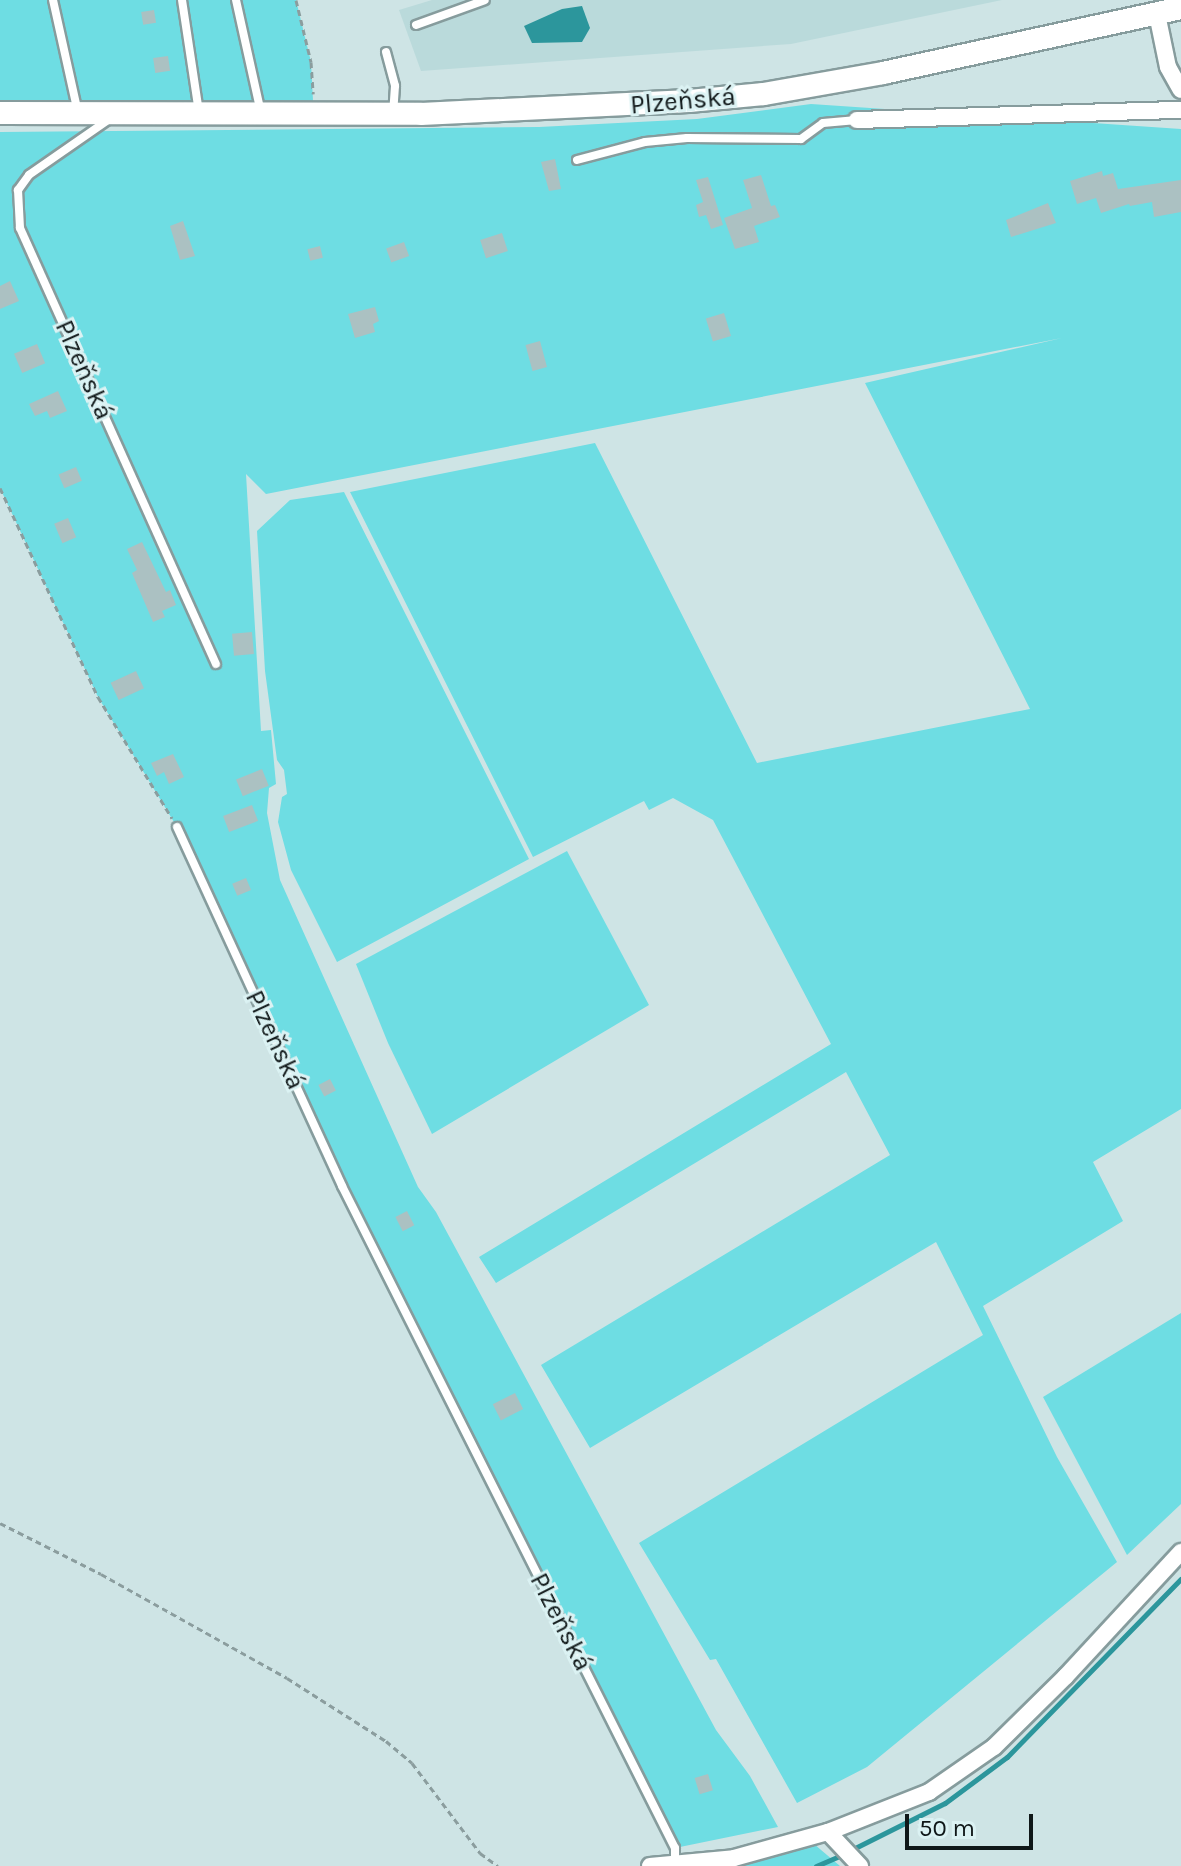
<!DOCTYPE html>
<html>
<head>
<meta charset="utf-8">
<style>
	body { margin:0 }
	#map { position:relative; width:1181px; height:1866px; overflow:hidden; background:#cee4e5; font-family:Karla,sans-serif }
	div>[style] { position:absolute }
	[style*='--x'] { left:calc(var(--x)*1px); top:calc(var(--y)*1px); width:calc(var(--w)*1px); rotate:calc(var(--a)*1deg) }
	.built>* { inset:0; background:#badadb }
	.green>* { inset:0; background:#6edde3 }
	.water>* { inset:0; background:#2c969c }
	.stream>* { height:5px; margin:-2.5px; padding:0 2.5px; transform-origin:2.5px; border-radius:2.5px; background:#2c969c }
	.building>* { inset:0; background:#abc1c2; transform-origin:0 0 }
	.path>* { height:3px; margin-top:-1.5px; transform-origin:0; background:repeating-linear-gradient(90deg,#8b9d9e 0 6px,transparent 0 10px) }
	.roads { filter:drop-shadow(2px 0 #869c9d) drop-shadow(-2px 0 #869c9d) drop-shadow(0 2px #869c9d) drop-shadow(0 -2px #869c9d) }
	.service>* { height:8px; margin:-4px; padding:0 4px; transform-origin:4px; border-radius:4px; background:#fff }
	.minor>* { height:16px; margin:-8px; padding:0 8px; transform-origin:8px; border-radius:8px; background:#fff }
	.secondary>* { height:22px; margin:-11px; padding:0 11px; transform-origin:11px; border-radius:11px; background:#fff }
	span { translate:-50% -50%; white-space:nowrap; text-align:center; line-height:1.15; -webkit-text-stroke:6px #dbf2f3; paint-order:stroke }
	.street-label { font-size:26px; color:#0f1718 }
	.scale { position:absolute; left:905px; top:1814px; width:128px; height:36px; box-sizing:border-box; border:4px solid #0f1718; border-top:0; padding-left:10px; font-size:24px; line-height:28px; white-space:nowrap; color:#0f1718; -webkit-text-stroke:6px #dbf2f3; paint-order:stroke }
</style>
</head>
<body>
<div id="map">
	<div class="built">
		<i style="clip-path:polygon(432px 0,1002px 0,791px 44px,421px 71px,399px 10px)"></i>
	</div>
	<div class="green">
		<i style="clip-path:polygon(0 0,296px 0,311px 62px,313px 101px,0 101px)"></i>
		<i style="clip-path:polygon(811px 104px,1181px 129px,1181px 1109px,1093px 1162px,1123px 1221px,983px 1306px,1057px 1457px,1117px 1562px,867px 1767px,797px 1803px,716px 1659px,710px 1660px,639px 1543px,983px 1335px,936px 1242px,590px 1448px,541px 1365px,890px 1155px,846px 1072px,496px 1283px,479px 1257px,831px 1044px,713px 820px,673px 798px,649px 810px,644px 801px,533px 857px,350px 492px,595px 443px,757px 763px,1030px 709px,865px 383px,1062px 338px,266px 494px,246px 474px,261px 731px,271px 730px,276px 784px,269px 788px,267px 813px,280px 880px,418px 1187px,436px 1212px,716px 1730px,750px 1776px,778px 1827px,675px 1848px,342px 1186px,177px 827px,98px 697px,0 488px,0 132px,539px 127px,697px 119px)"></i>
		<i style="clip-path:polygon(344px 492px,529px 859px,337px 962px,291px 870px,278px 822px,282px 797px,287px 794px,284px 770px,277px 760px,265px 671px,257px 531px,290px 500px)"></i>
		<i style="clip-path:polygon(567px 851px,649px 1005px,432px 1134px,388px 1043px,356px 964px)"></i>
		<i style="clip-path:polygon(1181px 1313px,1181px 1504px,1127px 1555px,1043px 1397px)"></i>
		<i style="clip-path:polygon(814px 1844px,840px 1866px,713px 1866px,782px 1855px)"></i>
	</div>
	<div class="water">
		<i style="clip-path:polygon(582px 6px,590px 28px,582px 42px,532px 43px,524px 26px,562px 9px)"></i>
	</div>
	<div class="stream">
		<i style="--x:851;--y:1850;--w:105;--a:-26.6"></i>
		<i style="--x:945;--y:1803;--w:77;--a:-36.6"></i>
		<i style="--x:1007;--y:1757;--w:249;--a:-45.7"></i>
		<i style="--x:816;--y:1866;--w:28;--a:-23"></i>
	</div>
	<div class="building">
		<i style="left:154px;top:10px;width:13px;height:13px;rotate:81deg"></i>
		<i style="left:168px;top:56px;width:15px;height:15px;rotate:82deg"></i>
		<i style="clip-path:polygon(555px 159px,561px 189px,549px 191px,541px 162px)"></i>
		<i style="clip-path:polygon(1102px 171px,1103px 176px,1113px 173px,1118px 189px,1181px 180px,1181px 212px,1154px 217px,1152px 202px,1130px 206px,1129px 204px,1101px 213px,1096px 198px,1077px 204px,1070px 181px)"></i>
		<i style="clip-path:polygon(761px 175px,771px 206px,775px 205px,780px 217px,754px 226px,759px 242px,735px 249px,724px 218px,752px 208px,743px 180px)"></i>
		<i style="clip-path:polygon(708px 177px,723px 225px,711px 229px,706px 215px,699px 217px,696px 205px,703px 202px,696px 180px)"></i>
		<i style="clip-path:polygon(1048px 203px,1056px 223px,1011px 237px,1006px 220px)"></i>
		<i style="clip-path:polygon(183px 221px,195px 256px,180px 260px,170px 226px)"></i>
		<i style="left:502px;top:233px;width:19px;height:23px;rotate:72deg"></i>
		<i style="left:404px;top:242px;width:15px;height:19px;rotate:70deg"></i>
		<i style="left:320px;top:246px;width:12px;height:13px;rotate:76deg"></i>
		<i style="clip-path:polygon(10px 281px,19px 301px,0 309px,0 286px)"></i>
		<i style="clip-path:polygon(375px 307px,379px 321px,373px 324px,375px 332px,355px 338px,348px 314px)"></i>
		<i style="left:724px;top:313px;width:24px;height:19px;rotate:73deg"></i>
		<i style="left:540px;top:341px;width:27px;height:15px;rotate:75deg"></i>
		<i style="left:37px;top:344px;width:21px;height:25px;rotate:67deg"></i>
		<i style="clip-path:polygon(58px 391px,67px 411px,50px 418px,47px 411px,35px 416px,29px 404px)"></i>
		<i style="left:76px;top:467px;width:15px;height:19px;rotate:67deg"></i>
		<i style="left:68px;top:518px;width:21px;height:15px;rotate:67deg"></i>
		<i style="clip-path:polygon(142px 542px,166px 592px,170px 590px,176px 605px,162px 611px,165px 617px,153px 622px,132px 573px,137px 570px,127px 549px)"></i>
		<i style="left:252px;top:632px;width:22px;height:20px;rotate:85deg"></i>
		<i style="left:136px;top:671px;width:19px;height:28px;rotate:65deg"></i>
		<i style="clip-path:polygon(173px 754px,184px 777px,169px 784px,164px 772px,157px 776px,151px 763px)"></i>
		<i style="left:262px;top:769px;width:18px;height:28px;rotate:68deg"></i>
		<i style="left:252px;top:805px;width:17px;height:31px;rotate:69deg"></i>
		<i style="left:246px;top:878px;width:13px;height:15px;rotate:67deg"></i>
		<i style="left:330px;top:1079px;width:13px;height:13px;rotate:63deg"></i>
		<i style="left:407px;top:1211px;width:16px;height:13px;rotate:63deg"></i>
		<i style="left:515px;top:1393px;width:18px;height:25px;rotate:63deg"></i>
		<i style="left:708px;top:1774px;width:17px;height:14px;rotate:73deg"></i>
	</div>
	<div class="path">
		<i style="--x:296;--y:0;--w:64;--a:76.4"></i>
		<i style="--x:311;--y:62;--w:32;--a:86"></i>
		<i style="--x:0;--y:488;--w:231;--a:64.9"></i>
		<i style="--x:98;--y:697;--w:142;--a:58.6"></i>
		<i style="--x:0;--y:1523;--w:113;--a:26.8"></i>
		<i style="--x:101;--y:1574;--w:213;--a:29.2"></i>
		<i style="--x:287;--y:1678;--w:117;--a:32.5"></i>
		<i style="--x:386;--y:1741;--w:34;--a:40"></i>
		<i style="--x:412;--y:1763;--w:113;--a:52.9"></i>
		<i style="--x:480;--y:1853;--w:22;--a:36"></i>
	</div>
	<div class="roads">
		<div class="service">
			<i style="--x:53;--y:0;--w:116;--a:77.5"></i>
			<i style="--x:182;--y:0;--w:114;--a:81.4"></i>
			<i style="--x:236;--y:0;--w:116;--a:77.5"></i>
			<i style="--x:416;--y:25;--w:73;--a:-19.9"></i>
			<i style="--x:386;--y:52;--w:35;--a:75"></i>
			<i style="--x:395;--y:86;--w:27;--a:94"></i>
			<i style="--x:108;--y:120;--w:96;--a:145.2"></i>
			<i style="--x:29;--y:175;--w:19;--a:126"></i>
			<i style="--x:18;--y:190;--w:38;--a:87"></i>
			<i style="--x:20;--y:228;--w:478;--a:65.8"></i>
			<i style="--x:577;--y:160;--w:70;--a:-14.8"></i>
			<i style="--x:645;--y:142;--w:42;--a:-5.4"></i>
			<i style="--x:687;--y:138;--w:114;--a:0.5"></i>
			<i style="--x:801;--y:139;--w:27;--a:-36"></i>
			<i style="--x:823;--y:123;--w:34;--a:-5"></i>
			<i style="--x:177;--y:827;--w:395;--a:65.3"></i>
			<i style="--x:342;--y:1186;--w:741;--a:63.3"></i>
			<i style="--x:675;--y:1848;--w:15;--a:90"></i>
		</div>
		<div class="minor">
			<i style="--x:1157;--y:14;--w:54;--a:78.3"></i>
			<i style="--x:1168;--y:67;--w:26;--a:61"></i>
			<i style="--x:857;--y:120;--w:324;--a:-1.8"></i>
			<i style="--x:828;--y:1832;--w:47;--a:46.7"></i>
			<i style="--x:650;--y:1866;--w:84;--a:-5.4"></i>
			<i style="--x:734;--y:1858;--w:98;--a:-15.5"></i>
			<i style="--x:828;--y:1832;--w:109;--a:-21.6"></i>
			<i style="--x:929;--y:1792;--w:79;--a:-34.7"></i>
			<i style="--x:994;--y:1747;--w:101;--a:-44.6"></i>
			<i style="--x:1066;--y:1676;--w:169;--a:-47.2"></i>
		</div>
		<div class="secondary">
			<i style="--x:0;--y:113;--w:421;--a:0.1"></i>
			<i style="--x:421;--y:114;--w:268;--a:-2.8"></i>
			<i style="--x:689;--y:101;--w:75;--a:-5.3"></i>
			<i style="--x:764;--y:94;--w:121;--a:-10"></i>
			<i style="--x:883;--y:73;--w:305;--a:-12.3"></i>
		</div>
	</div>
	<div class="street-label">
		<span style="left:683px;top:101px;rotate:-5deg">Plzeňská</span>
		<span style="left:84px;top:370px;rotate:66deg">Plzeňská</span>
		<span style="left:275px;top:1040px;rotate:65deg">Plzeňská</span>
		<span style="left:561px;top:1622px;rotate:63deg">Plzeňská</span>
	</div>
	<div class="scale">50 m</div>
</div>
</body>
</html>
